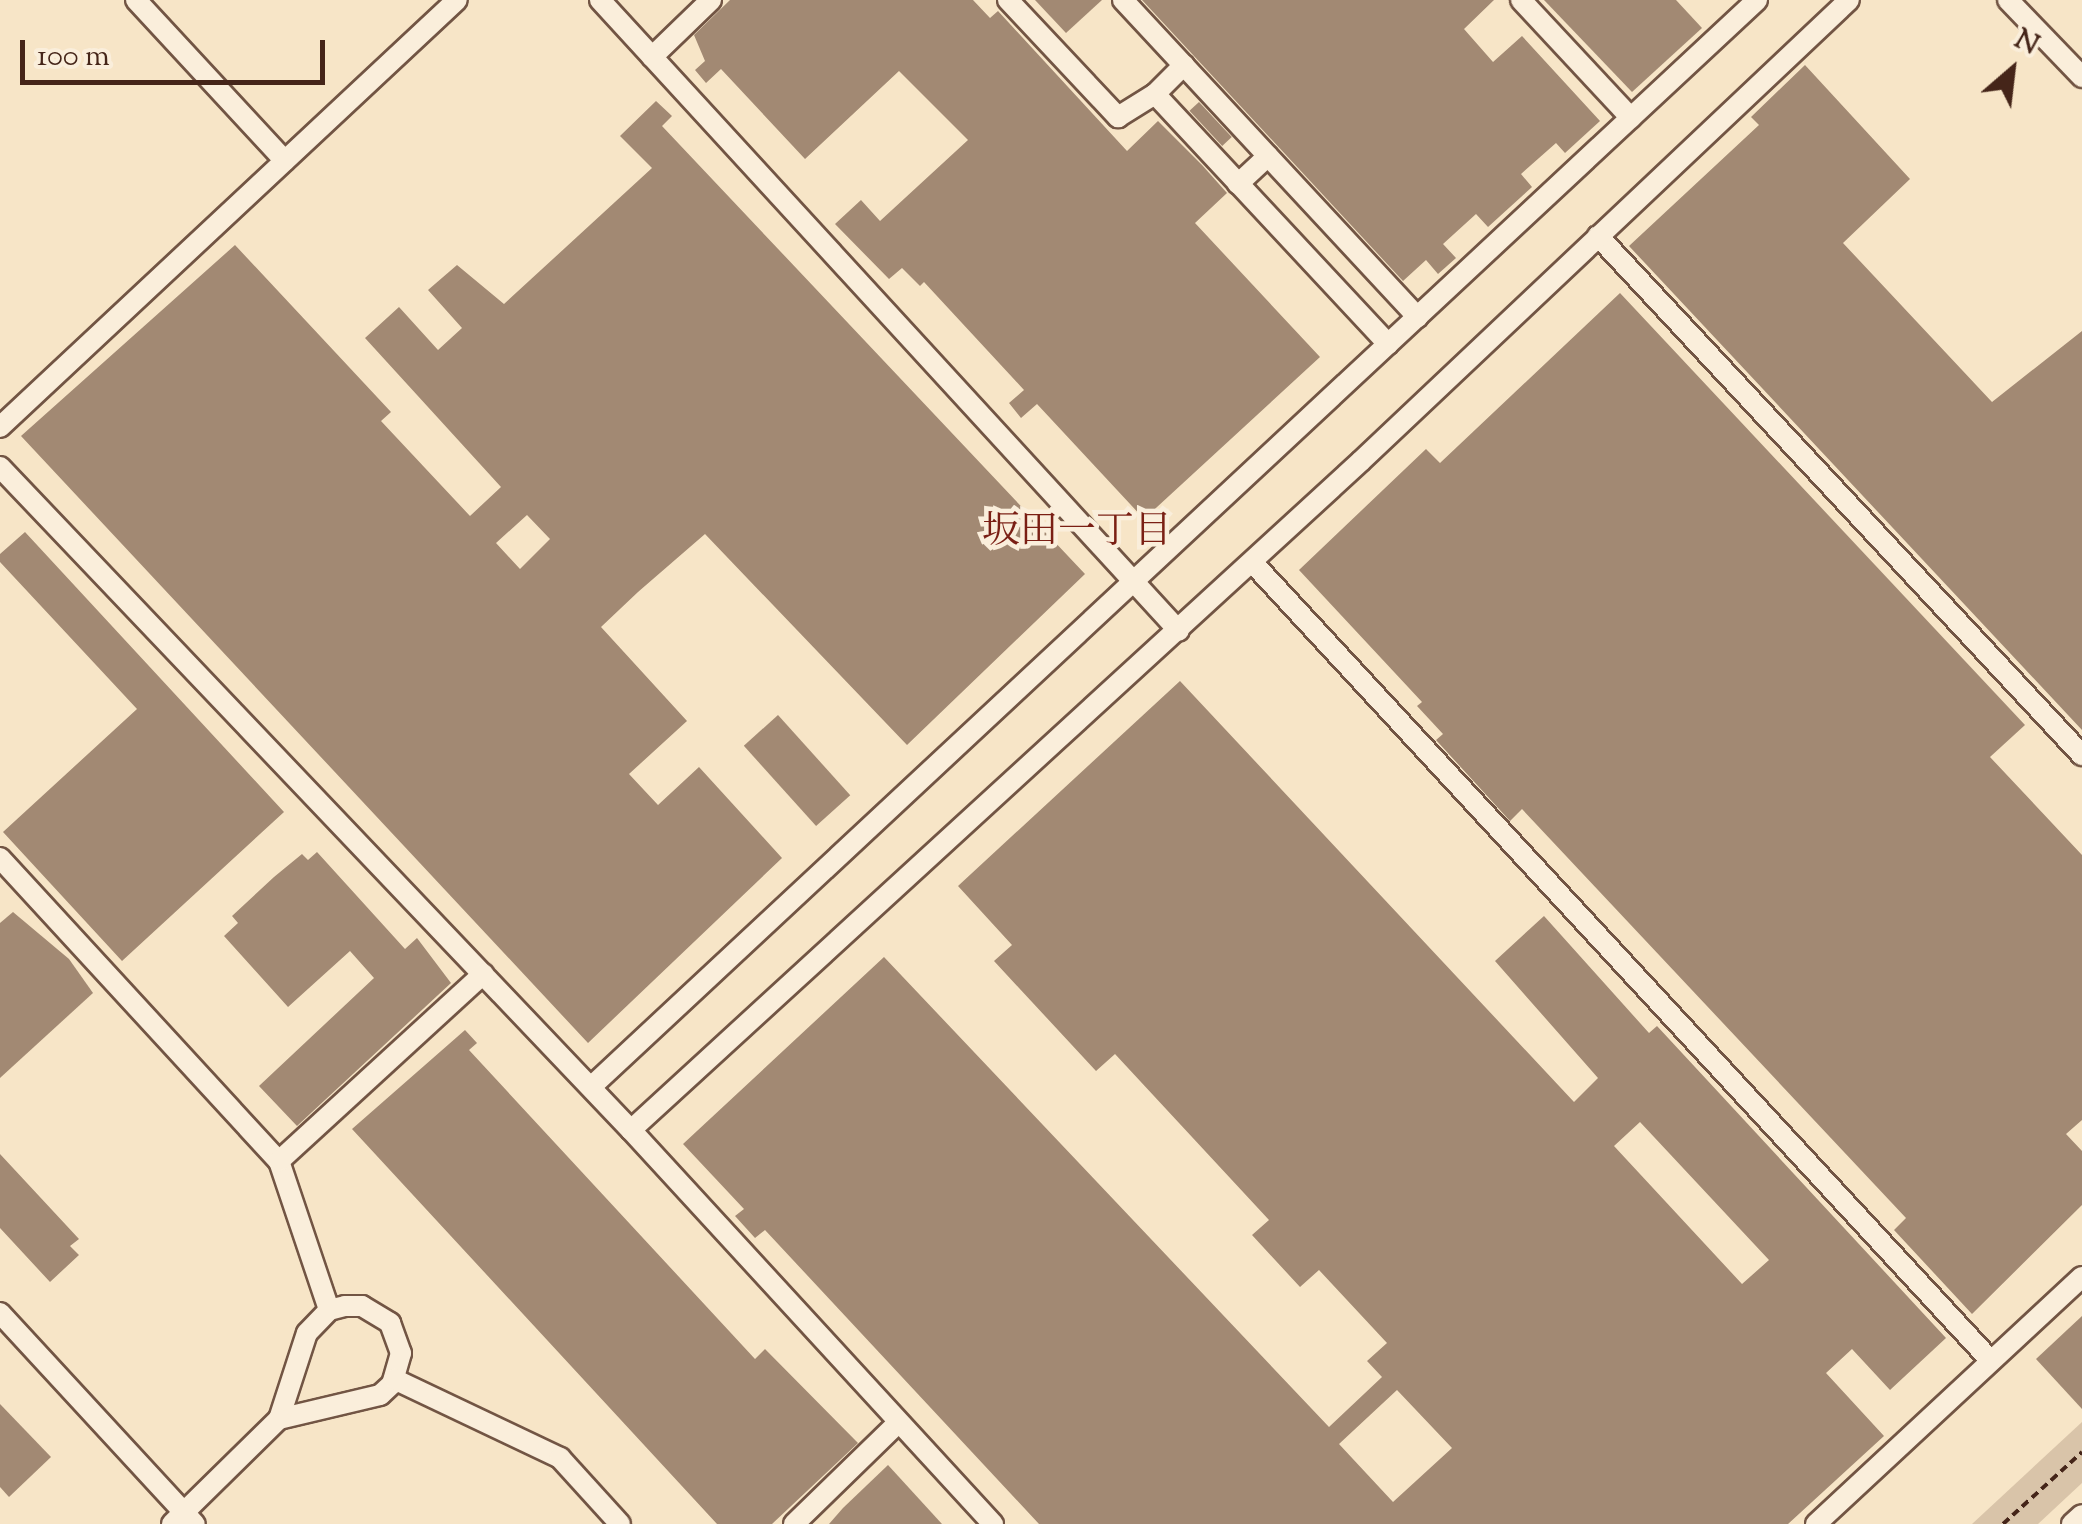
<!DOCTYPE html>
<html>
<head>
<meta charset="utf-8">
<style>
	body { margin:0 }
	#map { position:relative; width:2082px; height:1524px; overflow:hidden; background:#f7e5c7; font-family:"Sorts Mill Goudy","Noto Serif JP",serif }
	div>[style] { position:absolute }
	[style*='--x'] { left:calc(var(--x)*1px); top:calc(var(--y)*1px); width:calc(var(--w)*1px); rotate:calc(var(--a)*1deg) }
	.green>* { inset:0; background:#d9c4a9 }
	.building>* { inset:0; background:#a28973; transform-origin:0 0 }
	.path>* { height:4px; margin-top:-2px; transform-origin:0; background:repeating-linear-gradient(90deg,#452519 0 8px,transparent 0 13px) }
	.roads { filter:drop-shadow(2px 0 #725544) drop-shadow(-2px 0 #725544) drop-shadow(0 2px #725544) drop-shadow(0 -2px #725544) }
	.minor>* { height:20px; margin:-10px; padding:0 10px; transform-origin:10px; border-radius:10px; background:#faeedb }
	span { translate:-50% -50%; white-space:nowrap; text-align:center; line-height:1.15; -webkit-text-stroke:9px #faeedb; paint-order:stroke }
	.neighbourhood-label { font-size:38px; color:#7a1f14 }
	.north { position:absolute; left:1962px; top:20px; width:100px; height:100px; -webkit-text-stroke:8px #faeedb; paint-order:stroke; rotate:28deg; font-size:28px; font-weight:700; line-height:40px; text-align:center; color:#452519 }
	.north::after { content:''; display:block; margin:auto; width:35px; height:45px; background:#452519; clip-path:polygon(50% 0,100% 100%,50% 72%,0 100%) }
	.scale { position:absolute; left:20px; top:40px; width:305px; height:45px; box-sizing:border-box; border:5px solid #452519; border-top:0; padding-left:12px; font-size:30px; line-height:35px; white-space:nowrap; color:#452519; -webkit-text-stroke:8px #faeedb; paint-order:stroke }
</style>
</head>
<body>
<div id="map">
	<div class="green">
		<i style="clip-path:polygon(2082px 1422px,2082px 1483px,2038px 1524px,1972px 1524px)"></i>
	</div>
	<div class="building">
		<i style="clip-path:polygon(730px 0,973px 0,990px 18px,998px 11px,1127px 151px,1158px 121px,1202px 165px,1227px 193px,1195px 223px,1320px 357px,1144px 519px,1037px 404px,1021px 418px,1009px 403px,1024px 390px,924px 282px,920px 286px,902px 268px,889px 279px,835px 224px,861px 200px,880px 221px,968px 140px,899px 71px,805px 159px,721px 69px,706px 83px,695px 70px,705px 61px,694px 35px)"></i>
		<i style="clip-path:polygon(1035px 0,1102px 0,1066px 33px)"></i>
		<i style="clip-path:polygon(1142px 0,1494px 0,1464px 29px,1493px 62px,1522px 36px,1600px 121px,1565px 153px,1556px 143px,1521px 174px,1532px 187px,1488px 227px,1476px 214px,1443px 244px,1456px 258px,1438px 274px,1426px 260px,1403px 281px)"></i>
		<i style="clip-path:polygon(1544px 0,1676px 0,1702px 28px,1632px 92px)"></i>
		<i style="clip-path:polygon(1805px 65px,1910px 179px,1843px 243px,1992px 402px,2082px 331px,2082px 730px,1629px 246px,1759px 125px,1751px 117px)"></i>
		<i style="clip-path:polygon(evenodd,656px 101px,672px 116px,662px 126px,1085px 574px,907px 745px,705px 534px,638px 592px,601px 627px,687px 721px,629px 774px,658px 805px,699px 767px,782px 858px,588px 1043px,21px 436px,235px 245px,391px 412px,381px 421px,470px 516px,501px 487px,365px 338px,399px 307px,438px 350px,462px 328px,428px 290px,457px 265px,504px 304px,652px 168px,620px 136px,656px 101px,527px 515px,550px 539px,520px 569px,496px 543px,527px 515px)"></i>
		<i style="left:1199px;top:102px;width:48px;height:13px;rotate:47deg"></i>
		<i style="clip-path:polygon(1620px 293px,2025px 725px,1990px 757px,2082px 855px,2082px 1120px,2066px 1134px,2082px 1151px,2082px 1205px,1972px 1314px,1894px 1230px,1906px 1218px,1522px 809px,1510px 821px,1436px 740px,1443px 734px,1417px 706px,1422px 702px,1299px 570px,1426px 449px,1440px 463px)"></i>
		<i style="clip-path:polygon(25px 532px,284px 812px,122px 961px,3px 832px,137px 709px,0 562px,0 554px)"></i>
		<i style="clip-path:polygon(evenodd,1180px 681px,1574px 1102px,1598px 1078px,1495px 961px,1544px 916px,1649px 1033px,1657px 1026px,1946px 1338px,1890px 1390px,1852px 1349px,1826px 1373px,1884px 1436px,1788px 1524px,1039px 1524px,765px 1230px,755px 1238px,735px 1216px,744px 1209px,683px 1144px,884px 957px,1329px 1427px,1382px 1377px,1367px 1361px,1387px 1343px,1319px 1270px,1300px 1287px,1252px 1235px,1269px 1220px,1115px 1054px,1096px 1071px,994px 961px,1012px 945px,958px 886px,1180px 681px,1640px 1122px,1769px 1260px,1742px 1284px,1614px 1146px,1640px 1122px,1180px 681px,1397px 1390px,1452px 1448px,1393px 1502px,1339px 1444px,1397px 1390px)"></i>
		<i style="left:778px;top:715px;width:108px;height:46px;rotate:48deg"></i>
		<i style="clip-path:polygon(317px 852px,405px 949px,417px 938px,451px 983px,297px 1126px,259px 1086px,374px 978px,350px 951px,288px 1007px,224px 936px,238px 923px,232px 916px,274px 877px,302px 854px,308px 860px)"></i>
		<i style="clip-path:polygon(13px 912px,69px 959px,93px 993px,0 1078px,0 923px)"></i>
		<i style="clip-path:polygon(465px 1030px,477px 1043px,469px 1050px,755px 1359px,765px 1349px,858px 1443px,772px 1524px,717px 1524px,352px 1129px)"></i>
		<i style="clip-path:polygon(0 1154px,79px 1239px,70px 1246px,79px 1255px,50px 1282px,0 1228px)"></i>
		<i style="clip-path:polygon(2082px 1316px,2082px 1409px,2036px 1359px)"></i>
		<i style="clip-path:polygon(0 1404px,51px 1457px,9px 1497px,0 1487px)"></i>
		<i style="clip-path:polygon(888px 1465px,942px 1524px,829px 1524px,843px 1508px)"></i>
	</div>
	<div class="path">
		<i style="--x:2003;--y:1524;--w:107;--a:-42.3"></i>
	</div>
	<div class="roads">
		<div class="minor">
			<i style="--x:136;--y:0;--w:219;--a:47.2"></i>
			<i style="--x:600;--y:0;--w:856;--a:47.46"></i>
			<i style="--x:1008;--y:0;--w:161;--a:46.8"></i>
			<i style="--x:1118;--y:117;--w:44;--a:-31.9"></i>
			<i style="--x:1155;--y:94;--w:41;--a:-45"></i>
			<i style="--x:1123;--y:0;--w:433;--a:47.1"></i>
			<i style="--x:1521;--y:0;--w:161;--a:47"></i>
			<i style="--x:2008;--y:0;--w:107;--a:46.1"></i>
			<i style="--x:652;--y:57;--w:82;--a:-44"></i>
			<i style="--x:1155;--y:94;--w:342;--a:47"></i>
			<i style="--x:1238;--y:184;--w:41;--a:-43"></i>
			<i style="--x:1598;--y:236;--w:710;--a:47"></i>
			<i style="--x:0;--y:427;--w:625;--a:-43.06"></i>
			<i style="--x:0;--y:467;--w:915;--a:46.42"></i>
			<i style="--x:631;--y:1130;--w:535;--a:47.42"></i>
			<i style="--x:1252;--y:562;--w:1088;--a:47.23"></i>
			<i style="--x:0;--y:858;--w:412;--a:47.4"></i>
			<i style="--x:279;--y:1161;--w:157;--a:71.4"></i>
			<i style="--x:591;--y:1087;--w:1594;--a:-42.99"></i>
			<i style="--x:631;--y:1130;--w:990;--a:-42.5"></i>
			<i style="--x:1361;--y:461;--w:671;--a:-43.37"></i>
			<i style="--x:279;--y:1161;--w:277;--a:-42.5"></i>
			<i style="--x:345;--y:1306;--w:17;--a:0"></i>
			<i style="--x:362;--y:1306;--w:33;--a:31"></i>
			<i style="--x:390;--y:1323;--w:32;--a:70"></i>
			<i style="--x:401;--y:1353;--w:32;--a:106"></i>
			<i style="--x:392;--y:1384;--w:16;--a:137"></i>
			<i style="--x:380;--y:1395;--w:104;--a:166.6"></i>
			<i style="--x:279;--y:1419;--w:90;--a:-72"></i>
			<i style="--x:307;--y:1333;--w:32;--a:-46"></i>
			<i style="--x:329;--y:1310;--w:16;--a:-14"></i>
			<i style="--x:0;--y:1313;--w:287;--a:47.3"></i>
			<i style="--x:394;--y:1379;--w:184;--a:25.4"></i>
			<i style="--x:560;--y:1458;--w:89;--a:47.7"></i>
			<i style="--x:172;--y:1524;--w:150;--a:-44.5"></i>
			<i style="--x:794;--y:1524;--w:145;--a:-44.2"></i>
			<i style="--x:1816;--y:1524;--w:363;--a:-42.9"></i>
			<i style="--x:2072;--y:1524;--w:13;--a:-42"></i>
		</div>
	</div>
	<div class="neighbourhood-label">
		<span style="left:1077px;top:534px">坂田一丁目</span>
	</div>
	<div class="north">N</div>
	<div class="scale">100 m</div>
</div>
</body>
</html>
